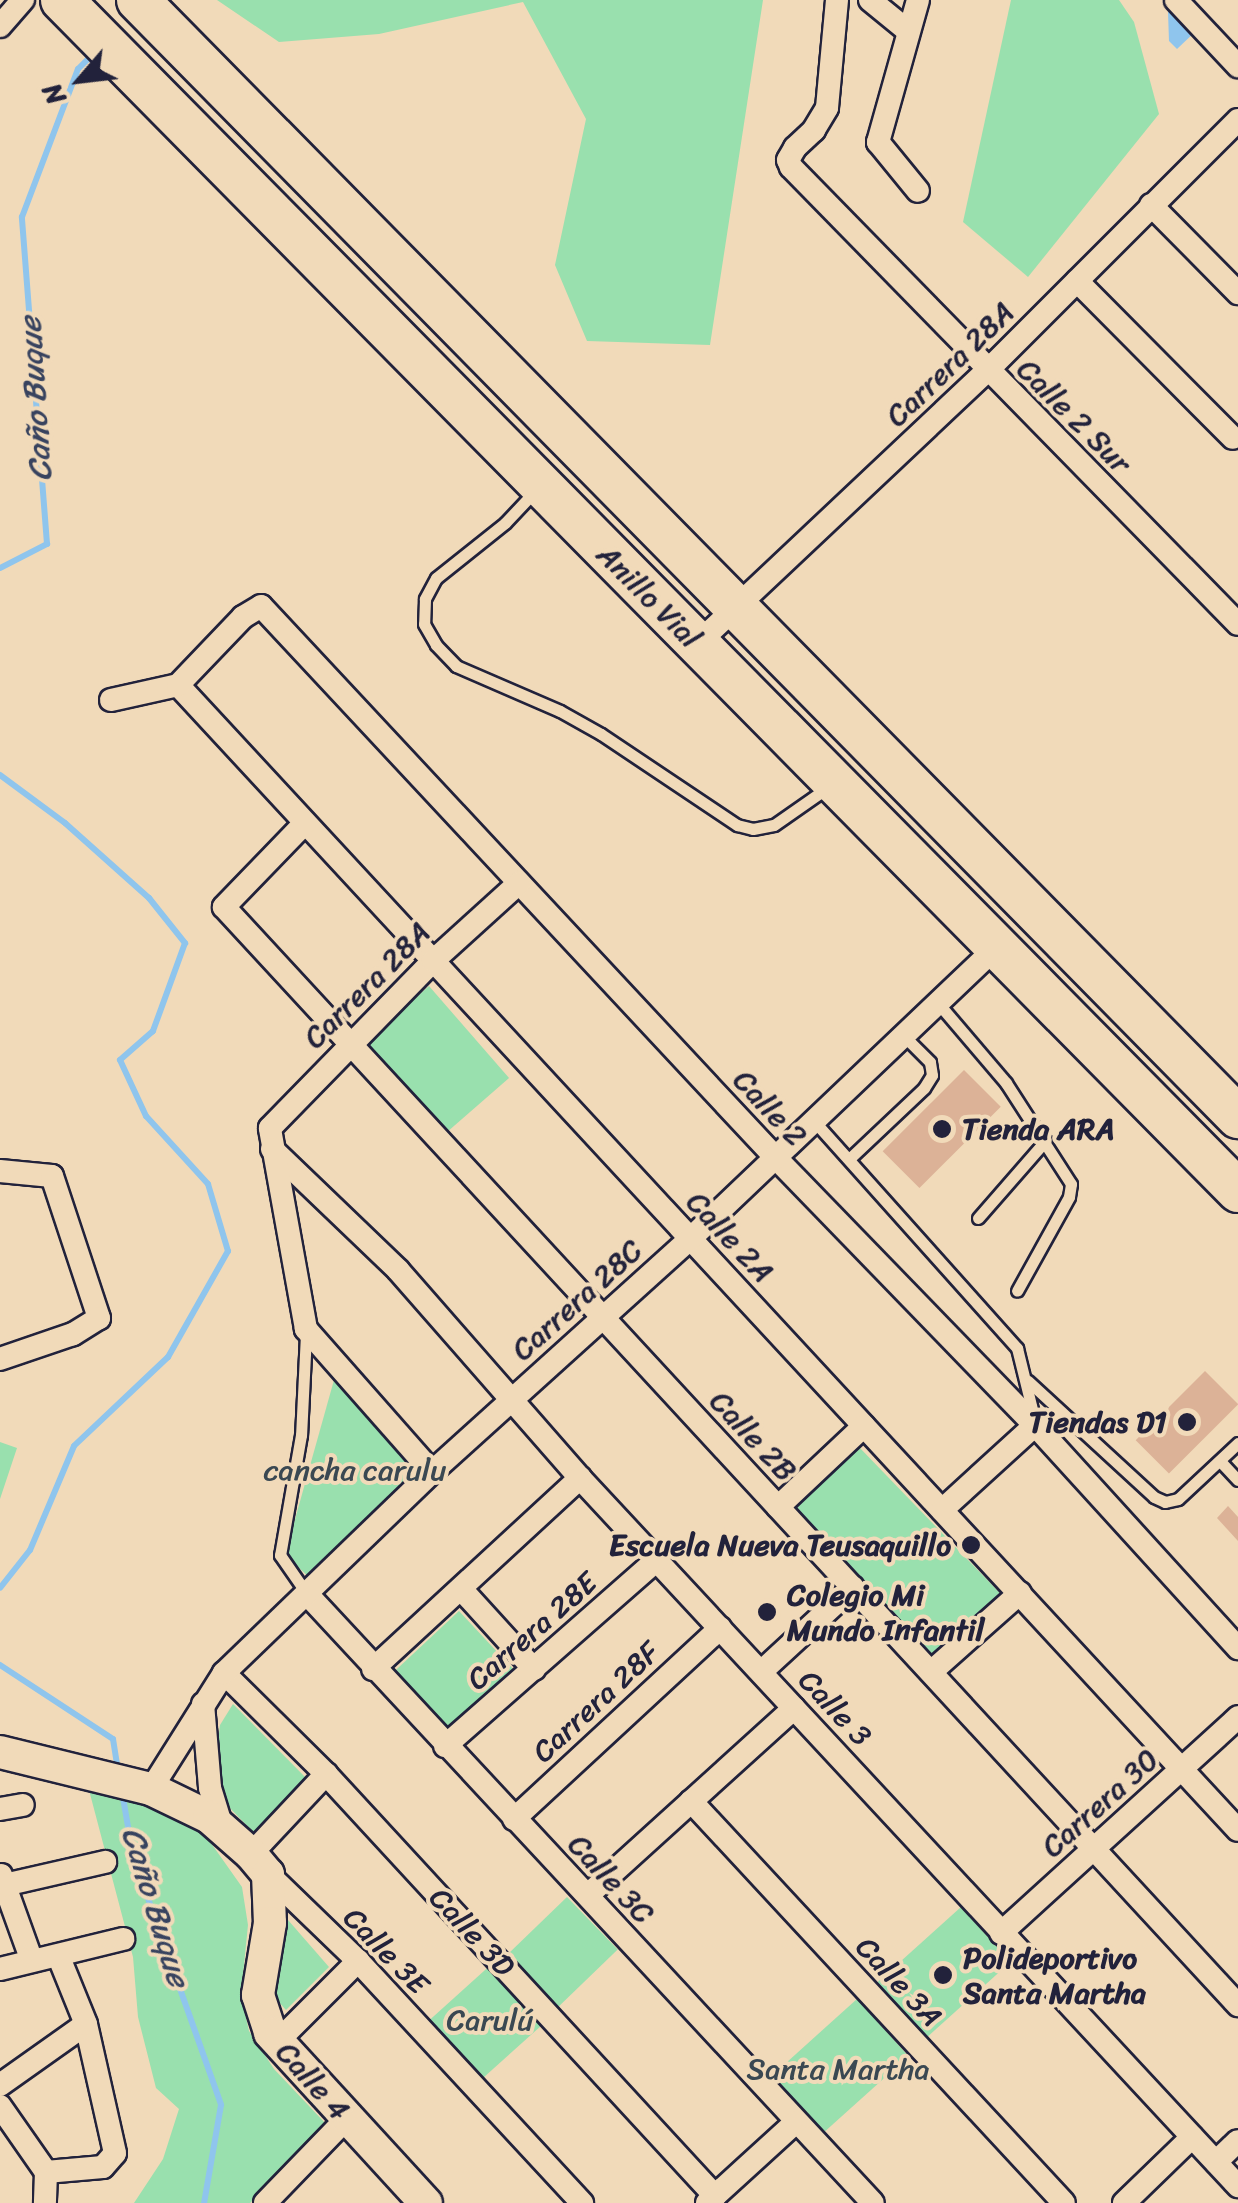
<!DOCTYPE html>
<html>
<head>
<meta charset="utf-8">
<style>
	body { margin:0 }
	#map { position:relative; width:1238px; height:2203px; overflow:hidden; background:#f1dab9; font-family:Sriracha,sans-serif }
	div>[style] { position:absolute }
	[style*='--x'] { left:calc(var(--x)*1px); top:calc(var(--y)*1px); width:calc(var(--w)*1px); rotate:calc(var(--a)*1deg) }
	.green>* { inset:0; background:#99e0ae; transform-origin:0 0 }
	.water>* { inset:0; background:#8fc5ed }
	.stream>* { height:6px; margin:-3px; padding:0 3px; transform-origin:3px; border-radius:3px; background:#8fc5ed }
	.building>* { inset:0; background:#dcb297; transform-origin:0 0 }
	.roads { filter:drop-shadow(2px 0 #22223b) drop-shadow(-2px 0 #22223b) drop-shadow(0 2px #22223b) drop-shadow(0 -2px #22223b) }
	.lane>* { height:11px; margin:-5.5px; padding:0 5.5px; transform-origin:5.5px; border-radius:5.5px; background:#f1dab9 }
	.street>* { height:22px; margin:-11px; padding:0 11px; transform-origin:11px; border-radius:11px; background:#f1dab9 }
	.secondary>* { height:32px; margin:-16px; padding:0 16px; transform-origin:16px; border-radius:16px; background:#f1dab9 }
	.highway>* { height:42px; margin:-21px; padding:0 21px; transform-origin:21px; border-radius:21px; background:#f1dab9 }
	.dots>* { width:28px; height:28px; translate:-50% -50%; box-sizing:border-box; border:5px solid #f1dab9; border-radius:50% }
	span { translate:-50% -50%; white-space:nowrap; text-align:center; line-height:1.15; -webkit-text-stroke:8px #f1dab9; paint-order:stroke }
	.street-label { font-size:30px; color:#22223b }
	.poi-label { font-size:30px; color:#22223b; font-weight:700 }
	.left { translate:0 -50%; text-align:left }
	.right { translate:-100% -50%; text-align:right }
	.park-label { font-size:30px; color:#3a4852 }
	.water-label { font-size:32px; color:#38435f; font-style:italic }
	.north { position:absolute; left:30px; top:30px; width:100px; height:100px; -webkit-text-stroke:8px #f1dab9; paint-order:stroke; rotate:242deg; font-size:28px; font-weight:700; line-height:40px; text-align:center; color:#22223b }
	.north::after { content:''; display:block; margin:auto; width:35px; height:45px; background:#22223b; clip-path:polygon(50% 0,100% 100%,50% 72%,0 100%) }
</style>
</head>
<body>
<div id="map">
	<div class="green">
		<i style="clip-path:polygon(217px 0,763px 0,710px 345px,587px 341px,555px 265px,586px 119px,523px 2px,379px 34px,279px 42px)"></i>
		<i style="clip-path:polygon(1011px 0,1119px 0,1134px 22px,1159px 114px,1028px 277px,963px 222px)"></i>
		<i style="left:429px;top:986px;width:122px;height:103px;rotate:49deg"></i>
		<i style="clip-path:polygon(334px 1380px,419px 1472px,311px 1579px,285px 1555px)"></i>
		<i style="clip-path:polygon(0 1442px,17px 1448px,0 1499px)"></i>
		<i style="left:858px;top:1446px;width:214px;height:103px;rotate:46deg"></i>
		<i style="left:459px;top:1611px;width:81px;height:90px;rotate:47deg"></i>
		<i style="clip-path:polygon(233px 1704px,310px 1782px,257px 1836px,226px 1804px,216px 1759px,220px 1725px)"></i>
		<i style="clip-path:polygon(89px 1790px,175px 1815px,206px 1836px,242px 1887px,248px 1925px,241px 1995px,249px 2031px,274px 2069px,327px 2125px,250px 2203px,134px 2203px,163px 2159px,179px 2109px,156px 2088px,138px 2017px,133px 1957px)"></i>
		<i style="left:567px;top:1897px;width:73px;height:86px;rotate:46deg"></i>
		<i style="left:961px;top:1907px;width:74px;height:118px;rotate:48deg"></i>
		<i style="clip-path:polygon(288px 1920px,329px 1967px,286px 2010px,269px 1991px,274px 1954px)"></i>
		<i style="left:495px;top:1961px;width:79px;height:91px;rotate:48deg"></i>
		<i style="left:857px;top:1999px;width:77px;height:122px;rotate:48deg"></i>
	</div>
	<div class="water">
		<i style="clip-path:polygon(1173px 9px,1196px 31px,1177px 49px,1169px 41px,1168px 12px)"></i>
	</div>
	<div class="stream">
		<i style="--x:0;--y:568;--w:53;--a:-27.1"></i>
		<i style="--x:47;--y:544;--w:328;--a:-94.4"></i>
		<i style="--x:22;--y:217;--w:158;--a:-69.3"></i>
		<i style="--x:78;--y:69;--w:24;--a:-45"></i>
		<i style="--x:0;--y:775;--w:81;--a:36.4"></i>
		<i style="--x:65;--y:823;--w:113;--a:41.8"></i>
		<i style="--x:149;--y:898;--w:58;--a:51.3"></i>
		<i style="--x:185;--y:943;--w:94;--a:110"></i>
		<i style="--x:153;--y:1031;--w:44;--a:138.7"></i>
		<i style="--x:120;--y:1060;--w:62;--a:65.1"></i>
		<i style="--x:146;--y:1116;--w:92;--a:47.6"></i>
		<i style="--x:208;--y:1184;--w:70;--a:73.4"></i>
		<i style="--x:228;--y:1251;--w:122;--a:119.5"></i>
		<i style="--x:168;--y:1357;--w:129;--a:136.6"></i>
		<i style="--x:74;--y:1446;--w:113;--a:112.9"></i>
		<i style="--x:30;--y:1550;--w:48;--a:128.3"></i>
		<i style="--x:0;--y:1665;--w:135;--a:33.2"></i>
		<i style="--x:113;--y:1739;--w:31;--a:81"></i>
		<i style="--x:122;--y:1792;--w:65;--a:80.2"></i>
		<i style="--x:133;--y:1856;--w:264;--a:70.5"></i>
		<i style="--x:221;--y:2105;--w:99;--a:99.8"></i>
	</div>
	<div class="building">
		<i style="left:964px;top:1070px;width:52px;height:115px;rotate:45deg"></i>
		<i style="left:1205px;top:1371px;width:47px;height:98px;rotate:45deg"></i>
		<i style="clip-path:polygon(1228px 1506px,1238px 1517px,1238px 1541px,1217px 1518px)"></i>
	</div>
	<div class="roads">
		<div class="lane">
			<i style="--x:536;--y:490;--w:45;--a:133.2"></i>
			<i style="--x:505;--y:523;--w:88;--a:141.4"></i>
			<i style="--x:436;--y:578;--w:24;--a:118"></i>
			<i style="--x:425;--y:599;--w:25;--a:92"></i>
			<i style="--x:424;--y:624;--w:24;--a:60"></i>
			<i style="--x:436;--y:645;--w:29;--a:46"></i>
			<i style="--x:456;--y:666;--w:113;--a:23.4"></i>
			<i style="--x:560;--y:711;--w:47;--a:29.3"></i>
			<i style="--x:601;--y:734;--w:164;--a:33.8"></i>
			<i style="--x:737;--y:825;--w:16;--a:14"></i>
			<i style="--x:753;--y:829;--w:21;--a:-11"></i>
			<i style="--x:774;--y:825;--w:65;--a:-34.9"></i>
			<i style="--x:938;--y:1003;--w:105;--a:49.6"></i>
			<i style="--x:1006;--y:1083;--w:120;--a:57.2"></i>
			<i style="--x:1071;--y:1184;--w:13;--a:99"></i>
			<i style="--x:1069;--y:1197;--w:107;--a:119"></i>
			<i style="--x:814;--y:1121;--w:305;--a:48.2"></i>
			<i style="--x:1017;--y:1348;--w:71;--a:76.2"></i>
			<i style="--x:849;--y:1159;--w:103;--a:-43.4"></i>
			<i style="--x:924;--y:1088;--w:15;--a:-58"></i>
			<i style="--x:932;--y:1075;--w:13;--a:-99"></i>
			<i style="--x:930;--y:1062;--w:37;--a:-135"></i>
			<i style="--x:978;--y:1218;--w:103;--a:-48.9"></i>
			<i style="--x:306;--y:1334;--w:101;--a:92.8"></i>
			<i style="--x:301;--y:1435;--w:122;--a:99.9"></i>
			<i style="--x:280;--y:1555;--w:47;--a:55.3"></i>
			<i style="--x:1028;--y:1381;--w:171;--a:42.6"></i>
			<i style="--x:1154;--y:1497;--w:12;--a:24"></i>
			<i style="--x:1165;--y:1502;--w:13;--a:-13"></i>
			<i style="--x:1178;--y:1499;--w:82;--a:-43"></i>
			<i style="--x:1220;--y:1461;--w:26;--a:47"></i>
		</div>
		<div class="street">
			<i style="--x:837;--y:0;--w:108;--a:95.3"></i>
			<i style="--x:827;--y:108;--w:26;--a:121"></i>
			<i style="--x:814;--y:130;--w:26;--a:137"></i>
			<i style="--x:795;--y:148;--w:14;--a:120"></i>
			<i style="--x:788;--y:160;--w:8;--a:67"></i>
			<i style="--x:791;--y:167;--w:639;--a:45.63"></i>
			<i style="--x:870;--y:0;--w:49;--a:39.2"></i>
			<i style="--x:918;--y:0;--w:148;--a:105.7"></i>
			<i style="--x:878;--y:142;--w:63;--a:50.8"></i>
			<i style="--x:1176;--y:0;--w:91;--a:46.8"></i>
			<i style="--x:0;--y:26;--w:35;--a:-49"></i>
			<i style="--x:1151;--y:205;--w:124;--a:45.3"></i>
			<i style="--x:1077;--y:281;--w:221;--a:45.2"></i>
			<i style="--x:697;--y:644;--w:398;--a:-43.3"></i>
			<i style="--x:987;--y:371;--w:355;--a:-45"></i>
			<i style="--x:178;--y:685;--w:1560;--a:47.21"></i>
			<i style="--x:111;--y:700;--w:69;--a:-12.6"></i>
			<i style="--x:178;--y:685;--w:94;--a:-46.3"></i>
			<i style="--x:243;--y:617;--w:21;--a:-31"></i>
			<i style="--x:261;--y:606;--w:754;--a:46.99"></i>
			<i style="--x:775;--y:1157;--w:373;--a:45.9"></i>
			<i style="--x:1035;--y:1425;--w:302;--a:47.7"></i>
			<i style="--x:305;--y:823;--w:117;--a:134"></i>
			<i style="--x:224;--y:907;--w:1495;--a:47.28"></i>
			<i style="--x:272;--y:1149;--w:175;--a:43.8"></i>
			<i style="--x:398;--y:1270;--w:276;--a:48.8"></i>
			<i style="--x:580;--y:1478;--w:967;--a:47.1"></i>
			<i style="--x:0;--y:1171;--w:52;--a:5.5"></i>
			<i style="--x:52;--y:1176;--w:150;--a:71.7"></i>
			<i style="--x:99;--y:1318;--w:31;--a:148"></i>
			<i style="--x:73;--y:1334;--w:77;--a:161.1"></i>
			<i style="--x:432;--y:1472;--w:191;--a:-131.4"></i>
			<i style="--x:306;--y:1329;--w:204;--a:-100.2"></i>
			<i style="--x:270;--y:1128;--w:233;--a:-45.7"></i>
			<i style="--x:433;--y:961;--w:116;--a:-42.2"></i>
			<i style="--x:778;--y:1507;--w:118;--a:-43.3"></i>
			<i style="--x:942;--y:1510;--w:126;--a:-42.4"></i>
			<i style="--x:462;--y:1590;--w:107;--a:47.7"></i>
			<i style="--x:307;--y:1594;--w:831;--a:47.1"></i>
			<i style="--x:373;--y:1669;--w:282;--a:-42.7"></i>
			<i style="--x:761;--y:1672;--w:125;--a:-42.7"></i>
			<i style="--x:931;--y:1672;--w:119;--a:-41.6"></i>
			<i style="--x:224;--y:1673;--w:144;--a:44.7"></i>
			<i style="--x:326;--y:1774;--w:574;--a:47.33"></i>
			<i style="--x:203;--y:1704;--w:84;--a:85.2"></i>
			<i style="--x:210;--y:1788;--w:39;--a:73"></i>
			<i style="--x:445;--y:1746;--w:282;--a:-41.3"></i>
			<i style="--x:151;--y:1789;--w:137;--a:-57.8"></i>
			<i style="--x:224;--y:1673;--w:289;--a:-44"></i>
			<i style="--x:432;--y:1472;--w:348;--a:-42.1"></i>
			<i style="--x:690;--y:1239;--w:424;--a:-43.6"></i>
			<i style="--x:691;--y:1801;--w:548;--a:47.14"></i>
			<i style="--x:0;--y:1809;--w:23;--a:-10"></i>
			<i style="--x:514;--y:1819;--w:281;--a:-42.8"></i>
			<i style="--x:251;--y:1854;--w:110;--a:-46.8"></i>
			<i style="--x:268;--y:1874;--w:125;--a:44"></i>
			<i style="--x:358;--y:1961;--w:330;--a:47.2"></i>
			<i style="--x:1;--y:1875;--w:91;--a:70.2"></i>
			<i style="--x:0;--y:1886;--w:108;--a:-12.9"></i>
			<i style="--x:588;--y:1895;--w:278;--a:-42.2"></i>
			<i style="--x:1001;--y:1933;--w:321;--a:-42.3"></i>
			<i style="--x:0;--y:1969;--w:127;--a:-13.7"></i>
			<i style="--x:277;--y:2042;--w:115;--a:-45"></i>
			<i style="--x:0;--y:2085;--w:105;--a:-35.3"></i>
			<i style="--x:0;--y:2106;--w:80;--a:55.1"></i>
			<i style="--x:46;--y:2172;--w:31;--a:92"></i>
			<i style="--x:1216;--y:2162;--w:30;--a:-44"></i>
			<i style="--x:46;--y:2172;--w:57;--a:-5"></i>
			<i style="--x:103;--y:2167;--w:18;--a:-49"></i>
			<i style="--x:115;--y:2153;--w:132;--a:-102.7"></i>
			<i style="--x:86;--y:2024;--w:74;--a:-112.1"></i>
			<i style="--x:265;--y:2203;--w:118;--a:-46"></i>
			<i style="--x:707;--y:2203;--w:120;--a:-42.3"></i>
			<i style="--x:1124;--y:2203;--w:95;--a:-44.1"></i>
		</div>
		<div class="secondary">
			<i style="--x:0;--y:1752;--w:155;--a:13.8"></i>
			<i style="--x:151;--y:1789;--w:64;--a:25.8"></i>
			<i style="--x:209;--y:1817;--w:56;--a:41.4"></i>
			<i style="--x:251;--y:1854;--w:26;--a:50"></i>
			<i style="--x:268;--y:1874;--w:49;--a:87.7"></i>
			<i style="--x:270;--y:1923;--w:73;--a:99.5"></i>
			<i style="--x:258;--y:1995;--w:40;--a:72"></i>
			<i style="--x:270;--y:2033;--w:231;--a:47.5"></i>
		</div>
		<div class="highway">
			<i style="--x:62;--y:0;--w:1674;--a:45.36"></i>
			<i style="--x:138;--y:0;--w:1568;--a:45.44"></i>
		</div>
	</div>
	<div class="dots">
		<i style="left:942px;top:1129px;background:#22223b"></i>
		<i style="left:1187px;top:1422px;background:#22223b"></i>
		<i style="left:971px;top:1545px;background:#22223b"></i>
		<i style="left:767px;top:1612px;background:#22223b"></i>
		<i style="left:943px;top:1975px;background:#22223b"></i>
	</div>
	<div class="street-label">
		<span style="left:950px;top:364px;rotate:-44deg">Carrera 28A</span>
		<span style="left:1074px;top:416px;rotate:45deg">Calle 2 Sur</span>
		<span style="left:649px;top:596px;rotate:45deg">Anillo Vial</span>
		<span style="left:367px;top:985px;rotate:-45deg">Carrera 28A</span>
		<span style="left:770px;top:1108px;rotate:47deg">Calle 2</span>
		<span style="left:730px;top:1237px;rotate:47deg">Calle 2A</span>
		<span style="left:577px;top:1300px;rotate:-42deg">Carrera 28C</span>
		<span style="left:753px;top:1436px;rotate:47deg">Calle 2B</span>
		<span style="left:532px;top:1631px;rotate:-41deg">Carrera 28E</span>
		<span style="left:596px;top:1702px;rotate:-43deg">Carrera 28F</span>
		<span style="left:835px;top:1708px;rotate:47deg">Calle 3</span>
		<span style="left:1100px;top:1803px;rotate:-42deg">Carrera 30</span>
		<span style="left:611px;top:1879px;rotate:47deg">Calle 3C</span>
		<span style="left:472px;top:1932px;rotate:47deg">Calle 3D</span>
		<span style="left:386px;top:1951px;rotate:46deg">Calle 3E</span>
		<span style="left:899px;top:1982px;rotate:47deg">Calle 3A</span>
		<span style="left:313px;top:2081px;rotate:48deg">Calle 4</span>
	</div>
	<div class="poi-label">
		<span class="left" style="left:962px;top:1129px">Tienda ARA</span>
		<span class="right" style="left:1167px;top:1422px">Tiendas D1</span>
		<span class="right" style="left:951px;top:1545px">Escuela Nueva Teusaquillo</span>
		<span class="left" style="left:787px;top:1612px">Colegio Mi<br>Mundo Infantil</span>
		<span class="left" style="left:963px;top:1975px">Polideportivo<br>Santa Martha</span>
	</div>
	<div class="park-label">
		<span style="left:355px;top:1470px">cancha carulu</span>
		<span style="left:490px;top:2020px">Carulú</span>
		<span style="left:838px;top:2069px">Santa Martha</span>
	</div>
	<div class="water-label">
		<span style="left:36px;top:399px;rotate:-94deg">Caño Buque</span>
		<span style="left:155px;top:1907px;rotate:73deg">Caño Buque</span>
	</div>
	<div class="north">N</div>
</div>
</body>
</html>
